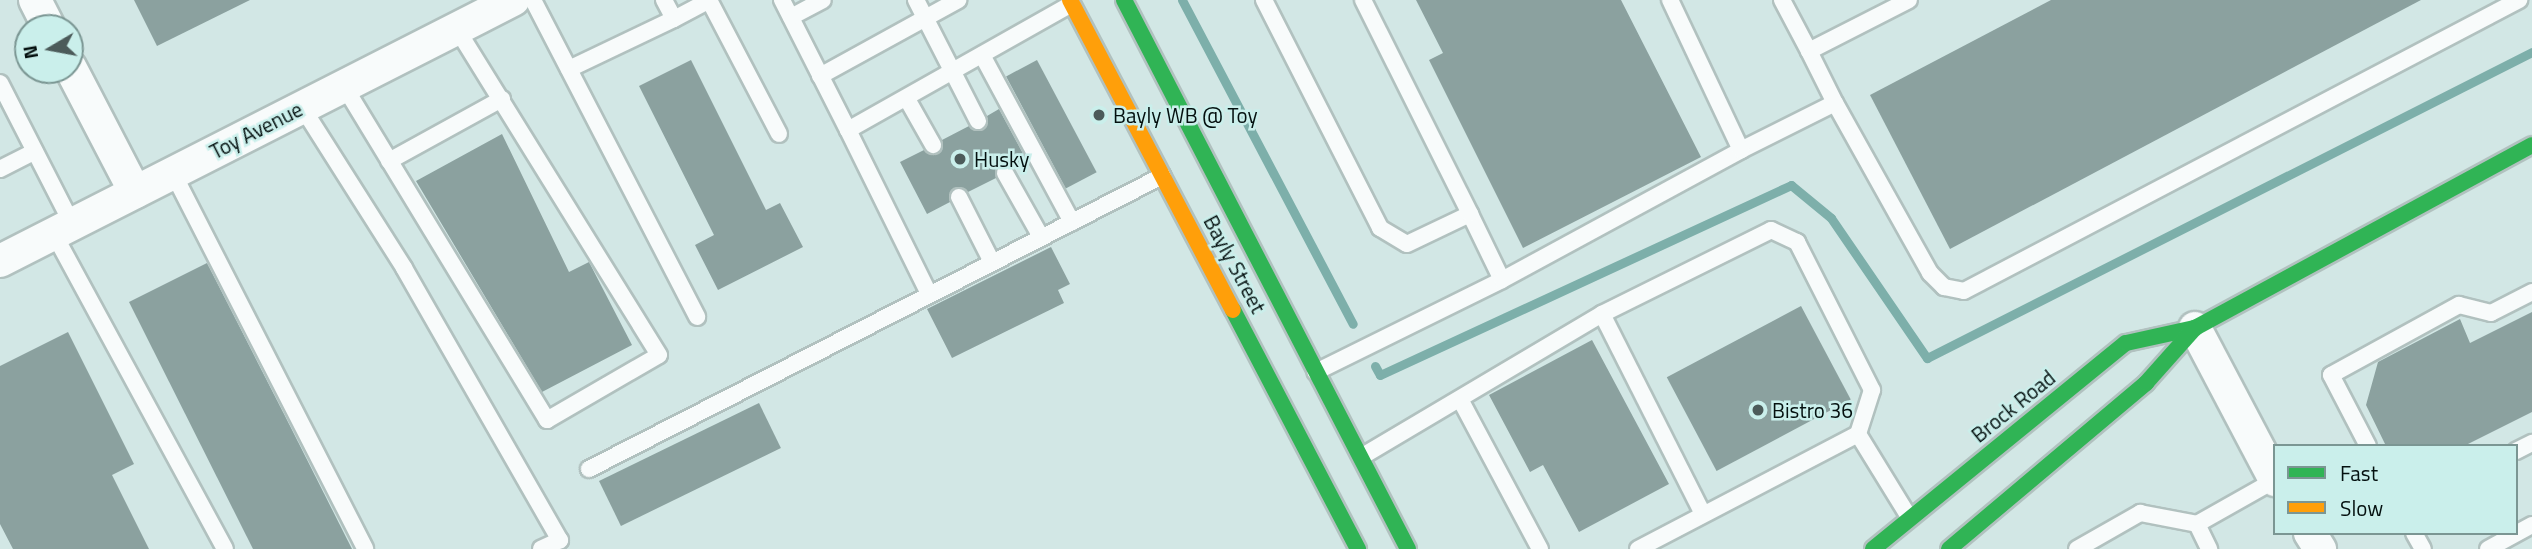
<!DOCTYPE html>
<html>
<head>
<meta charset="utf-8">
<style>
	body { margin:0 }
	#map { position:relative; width:2532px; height:549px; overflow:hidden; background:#d2e7e5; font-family:"Titillium Web",sans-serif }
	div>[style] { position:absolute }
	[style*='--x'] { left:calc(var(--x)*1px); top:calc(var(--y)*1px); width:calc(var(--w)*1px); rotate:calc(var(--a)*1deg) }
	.stream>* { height:9px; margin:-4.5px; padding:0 4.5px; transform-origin:4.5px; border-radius:4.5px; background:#7dafaa }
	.building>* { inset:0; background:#8ba19f; transform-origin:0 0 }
	.roads { filter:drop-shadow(2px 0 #b1c1bf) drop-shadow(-2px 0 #b1c1bf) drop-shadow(0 2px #b1c1bf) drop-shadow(0 -2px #b1c1bf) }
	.lane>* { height:16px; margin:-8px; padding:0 8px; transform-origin:8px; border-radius:8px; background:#f8fbfb }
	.street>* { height:32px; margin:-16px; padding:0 16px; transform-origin:16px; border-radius:16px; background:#f8fbfb }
	.fast>* { height:16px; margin:-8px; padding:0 8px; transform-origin:8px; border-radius:8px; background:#30b455 }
	.slow>* { height:16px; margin:-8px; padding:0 8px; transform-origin:8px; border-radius:8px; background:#ff9f0a }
	.dots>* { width:19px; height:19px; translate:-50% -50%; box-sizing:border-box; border:4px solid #caefeb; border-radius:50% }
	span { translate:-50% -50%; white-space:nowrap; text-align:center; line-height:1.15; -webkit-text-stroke:5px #caefeb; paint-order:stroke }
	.poi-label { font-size:21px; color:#04100f }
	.left { translate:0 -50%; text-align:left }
	.street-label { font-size:21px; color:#04100f }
	.legend { position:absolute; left:2273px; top:444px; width:245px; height:91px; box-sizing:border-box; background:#caefeb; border:2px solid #7b9693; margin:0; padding:9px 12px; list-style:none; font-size:21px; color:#04100f }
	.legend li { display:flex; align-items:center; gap:14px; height:35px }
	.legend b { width:35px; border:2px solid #7b9693 }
	.north { position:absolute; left:14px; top:14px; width:70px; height:70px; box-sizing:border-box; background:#caefeb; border:2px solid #7b9693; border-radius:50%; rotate:260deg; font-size:19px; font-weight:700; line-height:28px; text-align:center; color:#04100f }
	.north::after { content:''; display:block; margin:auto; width:24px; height:32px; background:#4c5b5a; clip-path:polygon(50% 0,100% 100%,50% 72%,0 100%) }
</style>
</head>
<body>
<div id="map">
	<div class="stream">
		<i style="--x:1182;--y:0;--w:366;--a:62.2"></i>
		<i style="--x:1375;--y:366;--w:10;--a:61"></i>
		<i style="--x:1380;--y:375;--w:453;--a:-24.8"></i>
		<i style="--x:1791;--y:185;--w:52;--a:39.5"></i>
		<i style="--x:1831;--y:218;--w:170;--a:55.6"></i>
		<i style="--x:1927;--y:358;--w:678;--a:-26.83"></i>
	</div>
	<div class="building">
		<i style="clip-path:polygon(134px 0,250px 0,157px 46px)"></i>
		<i style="clip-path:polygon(1416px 0,1621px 0,1701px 157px,1523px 248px,1429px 60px,1443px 53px)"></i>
		<i style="clip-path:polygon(2051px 0,2421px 0,1950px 249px,1870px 95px)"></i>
		<i style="clip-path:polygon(691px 60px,766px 210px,780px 203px,803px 247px,718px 290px,695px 245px,714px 235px,639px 86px)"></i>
		<i style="left:1037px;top:60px;width:127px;height:35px;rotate:62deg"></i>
		<i style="clip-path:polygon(999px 109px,1027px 161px,1014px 168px,1000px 164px,996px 178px,968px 192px,954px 188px,950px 202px,927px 214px,900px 162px,924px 150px,938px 154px,942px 140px,969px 126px,983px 130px,987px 116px)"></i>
		<i style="clip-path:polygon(502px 134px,569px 272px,589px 262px,632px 345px,542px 392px,416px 181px)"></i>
		<i style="clip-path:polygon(1051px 247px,1070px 284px,1058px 290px,1064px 303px,952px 358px,927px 309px)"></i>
		<i style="clip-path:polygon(207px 263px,285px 416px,352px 549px,253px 549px,129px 302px)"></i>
		<i style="left:1801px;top:306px;width:106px;height:152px;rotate:62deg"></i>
		<i style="clip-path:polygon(2532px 312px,2532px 412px,2464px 446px,2386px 446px,2366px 405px,2378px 362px,2460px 319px,2470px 343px)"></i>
		<i style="clip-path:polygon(68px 332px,134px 464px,112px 475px,149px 549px,13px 549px,0 524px,0 366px)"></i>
		<i style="clip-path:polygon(1592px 340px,1669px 484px,1579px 532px,1543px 465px,1530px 472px,1489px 395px)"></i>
		<i style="left:759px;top:403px;width:50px;height:178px;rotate:64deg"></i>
	</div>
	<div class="roads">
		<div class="lane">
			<i style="--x:533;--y:0;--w:357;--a:62.6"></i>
			<i style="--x:664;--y:0;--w:21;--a:62"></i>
			<i style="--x:674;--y:19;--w:40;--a:-28"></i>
			<i style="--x:709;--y:0;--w:151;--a:62.4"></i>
			<i style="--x:782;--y:0;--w:146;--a:63.1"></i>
			<i style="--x:848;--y:130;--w:257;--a:-29.4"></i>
			<i style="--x:916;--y:0;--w:136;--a:62.9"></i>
			<i style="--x:1264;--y:0;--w:256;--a:63"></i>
			<i style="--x:1380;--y:228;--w:31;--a:31"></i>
			<i style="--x:1407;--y:244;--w:70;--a:-25.5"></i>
			<i style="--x:1470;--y:214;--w:73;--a:64.1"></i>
			<i style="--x:1502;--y:280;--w:208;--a:153.7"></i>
			<i style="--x:1363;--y:0;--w:239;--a:63.4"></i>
			<i style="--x:1782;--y:0;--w:58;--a:62.1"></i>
			<i style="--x:791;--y:17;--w:36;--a:-28"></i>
			<i style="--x:982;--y:55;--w:190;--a:61.7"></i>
			<i style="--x:569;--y:69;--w:116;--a:-25.5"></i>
			<i style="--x:820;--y:76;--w:158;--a:-28.8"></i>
			<i style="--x:0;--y:83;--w:158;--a:62.9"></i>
			<i style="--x:344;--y:86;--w:391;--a:58.7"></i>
			<i style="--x:547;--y:420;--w:129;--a:-30.1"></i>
			<i style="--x:659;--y:355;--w:384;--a:-121.8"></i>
			<i style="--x:907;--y:99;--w:53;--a:60.5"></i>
			<i style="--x:1835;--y:103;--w:58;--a:-116.6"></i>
			<i style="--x:1809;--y:51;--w:112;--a:-27"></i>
			<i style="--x:302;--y:107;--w:191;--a:57.6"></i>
			<i style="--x:404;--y:268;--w:314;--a:60.2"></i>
			<i style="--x:560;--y:540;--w:21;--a:155"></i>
			<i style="--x:848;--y:130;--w:183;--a:63.7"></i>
			<i style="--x:1741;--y:150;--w:105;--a:-26.6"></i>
			<i style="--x:1835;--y:103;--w:195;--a:60.8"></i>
			<i style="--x:1930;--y:273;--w:20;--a:45"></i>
			<i style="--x:1944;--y:287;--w:20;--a:11"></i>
			<i style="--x:1964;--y:291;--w:627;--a:-27.67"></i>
			<i style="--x:389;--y:161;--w:129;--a:-28.8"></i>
			<i style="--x:0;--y:169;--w:39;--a:-27"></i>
			<i style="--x:173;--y:173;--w:422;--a:62.9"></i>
			<i style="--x:1005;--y:173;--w:73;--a:60.6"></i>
			<i style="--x:959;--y:197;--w:73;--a:63.1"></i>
			<i style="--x:54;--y:234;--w:358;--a:61.5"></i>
			<i style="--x:1502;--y:280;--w:272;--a:-28.5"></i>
			<i style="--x:1741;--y:150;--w:166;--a:-115.3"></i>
			<i style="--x:1602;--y:314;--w:224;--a:63.2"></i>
			<i style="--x:1461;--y:401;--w:168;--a:61.9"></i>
			<i style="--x:2368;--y:446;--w:80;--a:-117.5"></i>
			<i style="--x:2331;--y:375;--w:146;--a:-28.7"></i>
			<i style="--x:2459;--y:305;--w:33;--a:14"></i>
			<i style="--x:2491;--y:313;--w:46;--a:-27.1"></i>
			<i style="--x:2516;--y:451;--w:18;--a:-27"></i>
			<i style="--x:1361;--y:457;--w:280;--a:-30.7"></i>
			<i style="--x:1602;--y:314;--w:189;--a:-26.4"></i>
			<i style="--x:1771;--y:230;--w:29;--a:25"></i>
			<i style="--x:1797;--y:242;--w:166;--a:63.1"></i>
			<i style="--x:1872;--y:390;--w:46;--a:107.7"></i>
			<i style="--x:1858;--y:434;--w:97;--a:58.4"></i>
			<i style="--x:589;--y:469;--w:644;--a:-27.08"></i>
			<i style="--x:2197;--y:524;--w:28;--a:64"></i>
			<i style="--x:2414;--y:533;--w:18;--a:61"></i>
			<i style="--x:1638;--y:549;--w:248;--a:-27.6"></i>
			<i style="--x:2077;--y:549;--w:73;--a:-29.7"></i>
			<i style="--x:2140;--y:513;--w:58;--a:10.9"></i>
			<i style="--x:2197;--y:524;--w:90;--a:-29.4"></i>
			<i style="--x:2488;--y:549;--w:50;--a:-28.6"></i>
		</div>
		<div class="street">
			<i style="--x:35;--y:0;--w:31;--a:63"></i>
			<i style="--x:70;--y:67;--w:141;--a:62.5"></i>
			<i style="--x:0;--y:261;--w:576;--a:-26.97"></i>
			<i style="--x:2195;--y:328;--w:172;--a:62.2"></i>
			<i style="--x:2310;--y:533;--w:19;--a:58"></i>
		</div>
		<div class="fast">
			<i style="--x:1124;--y:0;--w:618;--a:62.65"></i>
			<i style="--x:1233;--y:310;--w:270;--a:62.4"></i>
			<i style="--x:1873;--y:549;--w:326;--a:-39.2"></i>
			<i style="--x:2126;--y:343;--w:71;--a:-12.3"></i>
			<i style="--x:2195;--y:328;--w:383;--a:-28.5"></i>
			<i style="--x:1949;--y:549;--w:258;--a:-40.1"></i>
			<i style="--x:2146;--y:383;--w:74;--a:-48.3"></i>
		</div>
		<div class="slow">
			<i style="--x:1070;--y:0;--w:350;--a:62.3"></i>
		</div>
	</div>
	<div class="dots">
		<i style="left:1099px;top:115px;background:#4c5b5a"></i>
		<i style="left:960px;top:159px;background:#4c5b5a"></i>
		<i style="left:1758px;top:410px;background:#4c5b5a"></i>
	</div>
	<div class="poi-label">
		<span class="left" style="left:1113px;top:115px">Bayly WB @ Toy</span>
		<span class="left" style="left:974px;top:159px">Husky</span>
		<span class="left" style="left:1772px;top:410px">Bistro 36</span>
	</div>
	<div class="street-label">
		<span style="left:256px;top:130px;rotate:-27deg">Toy Avenue</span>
		<span style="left:1235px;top:264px;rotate:62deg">Bayly Street</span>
		<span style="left:2013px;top:406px;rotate:-39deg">Brock Road</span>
	</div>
	<ul class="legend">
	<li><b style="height:9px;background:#30b455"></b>Fast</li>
	<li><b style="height:9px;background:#ff9f0a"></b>Slow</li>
	</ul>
	<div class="north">N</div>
</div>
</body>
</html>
